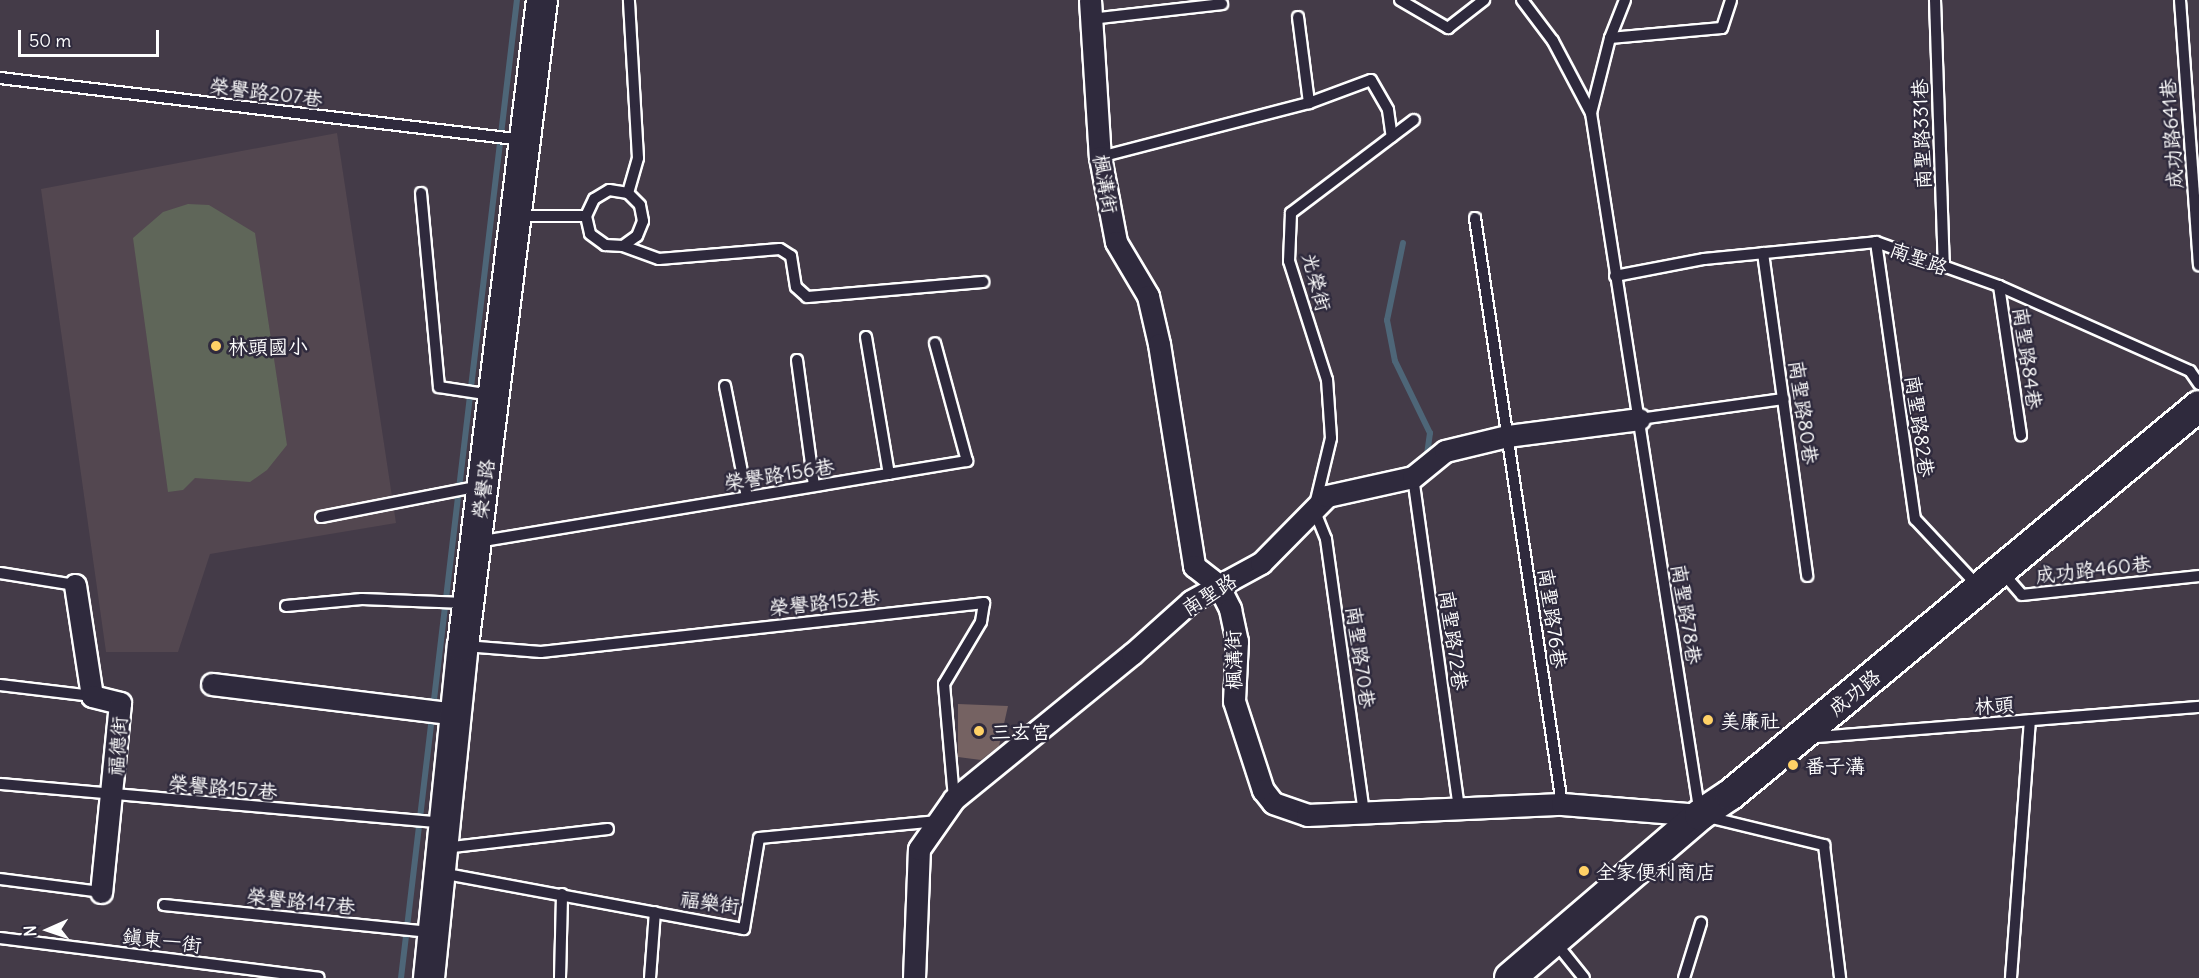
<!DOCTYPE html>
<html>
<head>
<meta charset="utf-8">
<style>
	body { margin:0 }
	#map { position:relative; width:2199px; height:978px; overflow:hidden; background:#443b48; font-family:Delius,"LXGW WenKai TC",sans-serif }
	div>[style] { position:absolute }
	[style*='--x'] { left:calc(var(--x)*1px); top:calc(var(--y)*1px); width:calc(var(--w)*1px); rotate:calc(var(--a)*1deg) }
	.built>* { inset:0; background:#534750 }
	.green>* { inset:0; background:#5f6659 }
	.stream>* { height:6px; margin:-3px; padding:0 3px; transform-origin:3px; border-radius:3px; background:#4e6678 }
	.building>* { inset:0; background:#756262 }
	.roads { filter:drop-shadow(2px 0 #fff) drop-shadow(-2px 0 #fff) drop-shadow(0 2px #fff) drop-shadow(0 -2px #fff) }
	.lane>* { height:10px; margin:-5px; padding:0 5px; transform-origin:5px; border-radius:5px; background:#2f2a3d }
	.street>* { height:21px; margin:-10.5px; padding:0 10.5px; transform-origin:10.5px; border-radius:10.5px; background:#2f2a3d }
	.secondary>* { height:30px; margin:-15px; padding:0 15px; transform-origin:15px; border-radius:15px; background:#2f2a3d }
	.dots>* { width:16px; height:16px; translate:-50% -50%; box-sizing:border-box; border:3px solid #2f2a3d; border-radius:50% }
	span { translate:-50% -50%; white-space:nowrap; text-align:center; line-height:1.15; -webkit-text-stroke:5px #2f2a3d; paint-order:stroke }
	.street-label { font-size:20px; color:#fff }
	.poi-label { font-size:20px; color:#fff }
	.left { translate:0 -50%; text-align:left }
	.north { position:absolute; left:18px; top:900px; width:60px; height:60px; -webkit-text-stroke:4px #2f2a3d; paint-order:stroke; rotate:267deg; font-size:16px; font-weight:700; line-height:24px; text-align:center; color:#fff }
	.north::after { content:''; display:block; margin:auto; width:21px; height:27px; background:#fff; clip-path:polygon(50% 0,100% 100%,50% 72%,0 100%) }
	.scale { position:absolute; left:18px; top:30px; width:141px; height:27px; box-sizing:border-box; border:3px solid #fff; border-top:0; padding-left:8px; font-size:18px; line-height:21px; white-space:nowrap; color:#fff; -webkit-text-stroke:4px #2f2a3d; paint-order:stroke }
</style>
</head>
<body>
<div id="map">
	<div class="built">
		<i style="clip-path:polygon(337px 133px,396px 523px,210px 554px,178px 652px,106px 652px,41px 189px)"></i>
	</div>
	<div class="green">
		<i style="clip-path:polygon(188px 204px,209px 205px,255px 233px,287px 445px,267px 470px,250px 482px,195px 478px,183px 490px,168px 492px,133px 238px,163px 212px)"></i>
	</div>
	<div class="stream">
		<i style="--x:1403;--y:243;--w:79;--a:101.7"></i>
		<i style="--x:1387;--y:320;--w:42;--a:79"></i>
		<i style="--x:1395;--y:361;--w:80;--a:64.1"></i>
		<i style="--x:1430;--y:433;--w:21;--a:98"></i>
		<i style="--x:401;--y:978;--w:985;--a:-83.24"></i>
	</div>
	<div class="building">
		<i style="clip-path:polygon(958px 704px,1008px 706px,999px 746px,981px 760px,958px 757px)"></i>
	</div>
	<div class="roads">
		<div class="lane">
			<i style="--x:1400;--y:0;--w:56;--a:30.3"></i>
			<i style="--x:1448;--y:28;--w:46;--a:-37.9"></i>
			<i style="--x:1522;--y:0;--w:51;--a:52.9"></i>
			<i style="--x:1553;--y:41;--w:81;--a:62.2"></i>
			<i style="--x:1591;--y:113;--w:710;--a:81.17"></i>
			<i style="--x:1700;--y:815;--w:128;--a:13.6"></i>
			<i style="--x:1824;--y:845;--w:134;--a:83.1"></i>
			<i style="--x:1935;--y:0;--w:267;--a:88.1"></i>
			<i style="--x:2180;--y:0;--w:266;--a:85.9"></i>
			<i style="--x:1298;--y:17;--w:87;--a:82.7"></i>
			<i style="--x:1091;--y:19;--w:132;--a:-6.5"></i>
			<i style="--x:1610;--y:38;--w:112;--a:-5.1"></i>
			<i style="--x:1722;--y:28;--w:29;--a:-72"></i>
			<i style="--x:0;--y:78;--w:528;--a:6.75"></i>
			<i style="--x:1591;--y:113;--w:77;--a:-75.8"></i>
			<i style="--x:1610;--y:38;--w:41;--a:-68.5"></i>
			<i style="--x:1100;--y:157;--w:216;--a:-14.5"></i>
			<i style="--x:1309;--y:103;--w:66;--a:-20.4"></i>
			<i style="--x:1371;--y:80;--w:34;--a:60"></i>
			<i style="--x:1388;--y:110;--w:27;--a:82"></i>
			<i style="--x:421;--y:193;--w:195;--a:84.7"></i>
			<i style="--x:439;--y:387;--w:53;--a:8.7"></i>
			<i style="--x:628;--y:193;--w:36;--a:-74"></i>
			<i style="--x:638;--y:158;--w:158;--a:-93.3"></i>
			<i style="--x:517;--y:216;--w:69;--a:0"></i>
			<i style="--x:1475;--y:218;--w:592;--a:81.56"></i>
			<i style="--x:1876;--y:242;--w:280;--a:82"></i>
			<i style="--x:1915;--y:519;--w:92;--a:46.8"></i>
			<i style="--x:623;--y:246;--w:17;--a:-36"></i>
			<i style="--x:637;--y:236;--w:16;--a:-68"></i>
			<i style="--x:643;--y:221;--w:16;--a:-101"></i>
			<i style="--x:640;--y:205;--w:17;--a:-135"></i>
			<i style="--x:628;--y:193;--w:19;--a:-171"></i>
			<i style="--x:609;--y:190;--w:17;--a:149"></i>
			<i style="--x:594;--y:199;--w:19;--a:115"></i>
			<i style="--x:586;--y:216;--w:18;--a:77"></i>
			<i style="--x:590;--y:234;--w:19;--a:36"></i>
			<i style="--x:605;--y:245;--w:18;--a:3"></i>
			<i style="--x:623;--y:246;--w:38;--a:20"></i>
			<i style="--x:659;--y:259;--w:121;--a:-4.7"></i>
			<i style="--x:780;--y:249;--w:13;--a:32"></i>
			<i style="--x:791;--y:256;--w:31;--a:81"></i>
			<i style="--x:796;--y:287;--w:15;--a:42"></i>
			<i style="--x:807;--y:297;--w:177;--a:-4.9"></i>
			<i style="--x:1763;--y:253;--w:326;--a:82.2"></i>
			<i style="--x:1615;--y:276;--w:91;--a:-10.8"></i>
			<i style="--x:1704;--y:259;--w:173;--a:-5.6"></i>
			<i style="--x:1876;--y:242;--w:131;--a:19.7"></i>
			<i style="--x:1999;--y:286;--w:209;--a:24"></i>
			<i style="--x:2190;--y:371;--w:16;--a:55"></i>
			<i style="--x:1999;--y:286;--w:151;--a:81.6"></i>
			<i style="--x:866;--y:337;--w:139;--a:80.5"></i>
			<i style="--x:797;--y:360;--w:127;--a:82.3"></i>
			<i style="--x:725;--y:386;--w:113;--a:78.8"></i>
			<i style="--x:1639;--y:419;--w:146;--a:-7.9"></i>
			<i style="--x:1413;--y:477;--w:335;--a:82.1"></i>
			<i style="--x:321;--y:517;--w:163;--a:-11"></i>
			<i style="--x:477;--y:542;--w:497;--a:-9.4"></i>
			<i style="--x:967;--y:461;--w:122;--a:-105.2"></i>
			<i style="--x:2002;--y:572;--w:30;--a:49"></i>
			<i style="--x:2022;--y:595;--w:178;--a:-6.1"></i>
			<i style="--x:0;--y:573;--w:76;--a:9.1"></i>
			<i style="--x:286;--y:606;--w:76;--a:-5.3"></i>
			<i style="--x:362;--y:599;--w:103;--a:2.2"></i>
			<i style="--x:465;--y:646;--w:76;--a:4.5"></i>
			<i style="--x:541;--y:652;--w:446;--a:-6.3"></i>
			<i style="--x:984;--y:603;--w:19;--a:99"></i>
			<i style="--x:981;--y:622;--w:72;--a:120.8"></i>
			<i style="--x:944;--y:684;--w:115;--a:85"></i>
			<i style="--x:0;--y:685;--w:93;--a:6.8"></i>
			<i style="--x:1816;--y:737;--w:384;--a:-4.5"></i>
			<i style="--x:0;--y:784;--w:444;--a:5"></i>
			<i style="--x:1364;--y:813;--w:277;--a:-97.9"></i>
			<i style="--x:1326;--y:539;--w:32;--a:-112"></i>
			<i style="--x:1314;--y:509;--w:73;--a:-76.5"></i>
			<i style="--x:1331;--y:438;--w:58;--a:-93.9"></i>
			<i style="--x:1327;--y:380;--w:125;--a:-107.7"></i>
			<i style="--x:1289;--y:261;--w:48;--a:-87.6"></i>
			<i style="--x:1291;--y:213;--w:154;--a:-37.1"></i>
			<i style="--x:444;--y:848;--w:165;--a:-6.6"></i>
			<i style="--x:441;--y:873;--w:308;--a:10.5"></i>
			<i style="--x:744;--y:929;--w:92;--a:-80.6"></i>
			<i style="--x:759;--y:838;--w:180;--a:-5.4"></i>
			<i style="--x:0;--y:879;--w:102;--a:7.3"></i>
			<i style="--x:164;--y:905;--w:267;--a:5.8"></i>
			<i style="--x:0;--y:938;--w:321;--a:7.1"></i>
			<i style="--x:1555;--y:942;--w:46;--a:51.1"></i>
			<i style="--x:560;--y:978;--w:84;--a:-88.6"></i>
			<i style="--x:650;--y:978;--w:66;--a:-85.7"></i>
			<i style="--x:1684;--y:978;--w:58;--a:-72.8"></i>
			<i style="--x:2011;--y:978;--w:258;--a:-85.8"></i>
		</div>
		<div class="street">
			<i style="--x:1090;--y:0;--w:157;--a:86.4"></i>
			<i style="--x:1100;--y:157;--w:86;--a:79.3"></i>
			<i style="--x:1116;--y:242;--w:63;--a:59.3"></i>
			<i style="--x:1148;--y:296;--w:49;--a:77.1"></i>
			<i style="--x:1159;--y:344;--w:225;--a:81"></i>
			<i style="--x:1194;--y:566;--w:31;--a:38"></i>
			<i style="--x:1218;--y:585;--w:27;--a:63"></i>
			<i style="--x:1230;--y:609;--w:33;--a:78"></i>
			<i style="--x:1237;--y:641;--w:60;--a:92.9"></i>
			<i style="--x:1234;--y:701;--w:94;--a:72"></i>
			<i style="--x:1263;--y:790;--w:16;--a:52"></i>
			<i style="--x:1273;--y:803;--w:36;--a:19"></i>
			<i style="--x:1307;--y:815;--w:255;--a:-2.5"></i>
			<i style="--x:1562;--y:804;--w:138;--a:4.6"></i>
			<i style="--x:75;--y:585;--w:112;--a:81.3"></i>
			<i style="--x:92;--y:696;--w:29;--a:14"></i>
			<i style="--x:120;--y:703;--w:190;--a:95.7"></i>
			<i style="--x:212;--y:684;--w:247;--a:7"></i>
			<i style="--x:914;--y:978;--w:129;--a:-87.8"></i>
			<i style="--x:919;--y:849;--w:61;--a:-55"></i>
			<i style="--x:954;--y:799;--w:230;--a:-39.2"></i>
			<i style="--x:1132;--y:654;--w:79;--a:-41.9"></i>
			<i style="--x:1191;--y:601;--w:80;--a:-28.5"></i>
			<i style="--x:1261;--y:563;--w:94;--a:-45.4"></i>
			<i style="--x:1327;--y:496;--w:88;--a:-12.5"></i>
			<i style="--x:1413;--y:477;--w:41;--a:-39.1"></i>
			<i style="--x:1445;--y:451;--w:64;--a:-13.6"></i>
			<i style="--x:1507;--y:436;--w:133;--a:-7.3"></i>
		</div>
		<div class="secondary">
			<i style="--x:429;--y:978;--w:334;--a:-84.2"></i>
			<i style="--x:463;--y:646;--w:651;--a:-83.03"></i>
			<i style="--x:1510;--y:978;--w:250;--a:-40.6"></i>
			<i style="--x:1700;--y:815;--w:36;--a:-34"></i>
			<i style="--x:1730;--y:795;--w:609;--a:-39.67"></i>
		</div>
	</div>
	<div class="dots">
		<i style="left:216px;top:346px;background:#ffd166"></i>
		<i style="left:1708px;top:720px;background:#ffd166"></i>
		<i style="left:979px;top:731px;background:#ffd166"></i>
		<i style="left:1793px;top:765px;background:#ffd166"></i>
		<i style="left:1584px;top:871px;background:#ffd166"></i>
	</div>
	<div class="street-label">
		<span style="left:266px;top:92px;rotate:7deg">榮譽路207巷</span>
		<span style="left:1921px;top:134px;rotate:-92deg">南聖路331巷</span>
		<span style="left:2171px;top:134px;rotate:-94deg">成功路641巷</span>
		<span style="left:1106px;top:184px;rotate:80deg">楓溝街</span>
		<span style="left:1919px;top:258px;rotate:20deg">南聖路</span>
		<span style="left:1317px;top:282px;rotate:75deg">光榮街</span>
		<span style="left:2028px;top:358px;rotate:82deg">南聖路84巷</span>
		<span style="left:1804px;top:412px;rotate:82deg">南聖路80巷</span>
		<span style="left:1920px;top:426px;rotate:82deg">南聖路82巷</span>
		<span style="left:779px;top:474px;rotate:-9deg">榮譽路156巷</span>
		<span style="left:483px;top:489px;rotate:-83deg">榮譽路</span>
		<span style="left:2093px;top:569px;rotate:-6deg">成功路460巷</span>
		<span style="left:1209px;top:594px;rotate:-32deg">南聖路</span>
		<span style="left:824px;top:602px;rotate:-6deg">榮譽路152巷</span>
		<span style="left:1687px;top:614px;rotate:81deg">南聖路78巷</span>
		<span style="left:1553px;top:618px;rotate:82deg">南聖路76巷</span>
		<span style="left:1454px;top:640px;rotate:82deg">南聖路72巷</span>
		<span style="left:1361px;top:657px;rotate:82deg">南聖路70巷</span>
		<span style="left:1233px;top:660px;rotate:-91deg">楓溝街</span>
		<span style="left:1854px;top:692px;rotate:-39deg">成功路</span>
		<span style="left:1994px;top:705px;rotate:-3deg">林頭</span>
		<span style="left:117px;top:746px;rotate:-86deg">福德街</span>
		<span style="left:223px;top:787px;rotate:5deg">榮譽路157巷</span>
		<span style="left:301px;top:901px;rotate:6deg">榮譽路147巷</span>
		<span style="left:710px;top:902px;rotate:8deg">福樂街</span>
		<span style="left:162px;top:940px;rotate:7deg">鎮東一街</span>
	</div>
	<div class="poi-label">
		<span class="left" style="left:228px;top:346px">林頭國小</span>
		<span class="left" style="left:1720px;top:720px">美廉社</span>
		<span class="left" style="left:991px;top:731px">三玄宮</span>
		<span class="left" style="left:1805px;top:765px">番子溝</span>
		<span class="left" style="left:1596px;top:871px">全家便利商店</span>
	</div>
	<div class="north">N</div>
	<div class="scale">50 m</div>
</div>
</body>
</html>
